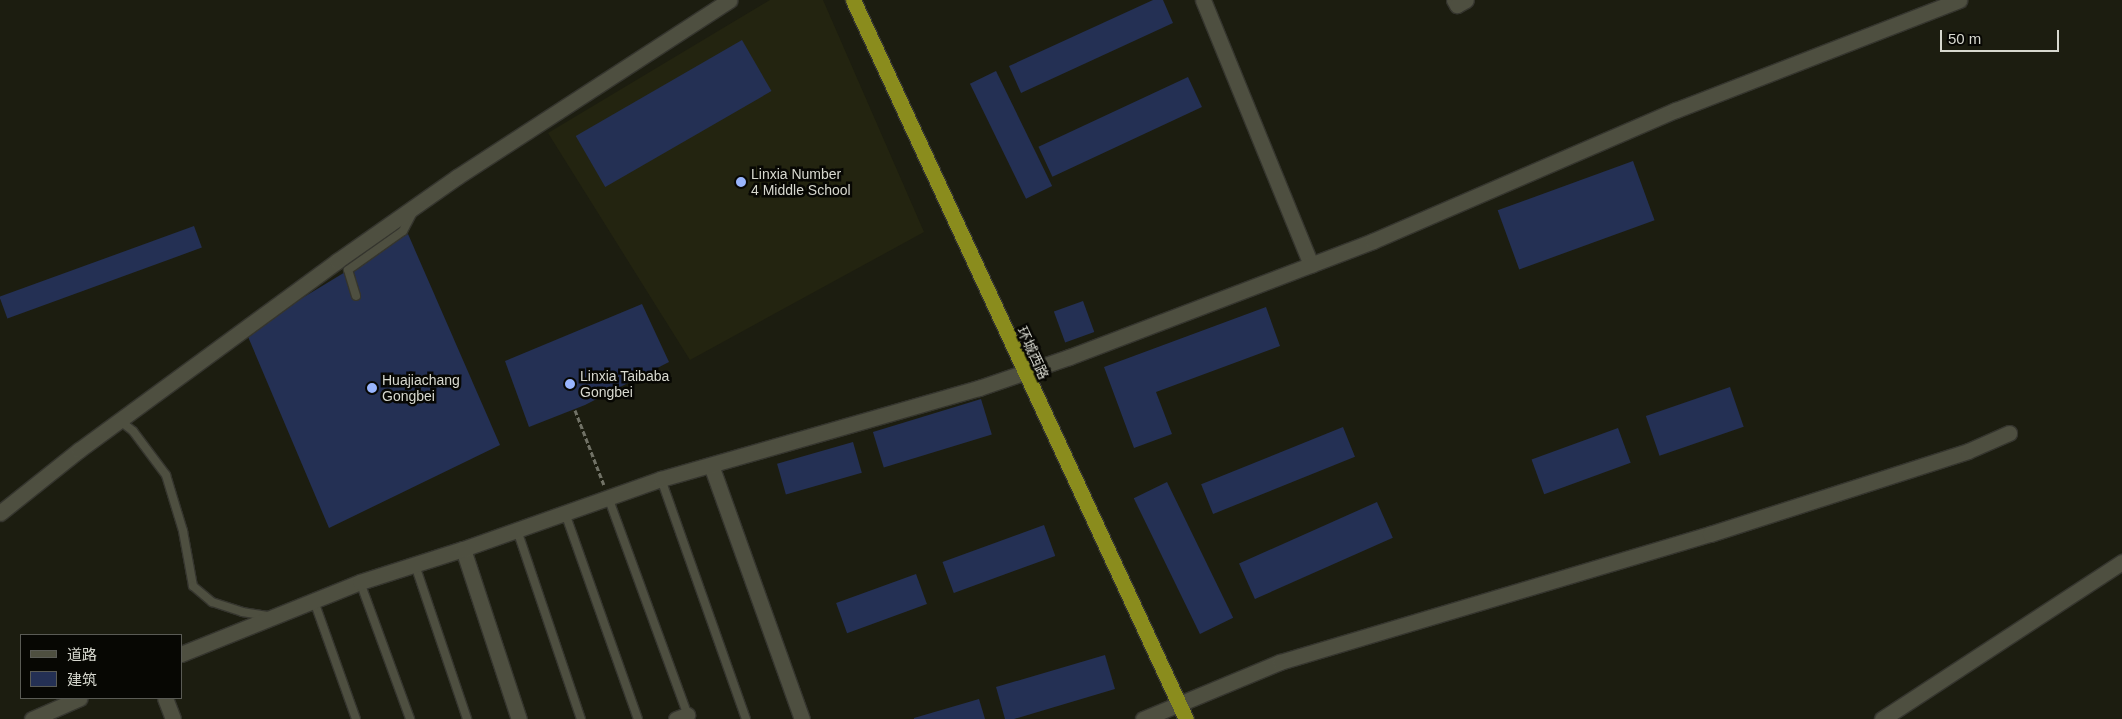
<!DOCTYPE html>
<html>
<head>
<meta charset="utf-8">
<style>
	body { margin:0 }
	#map { position:relative; width:2122px; height:719px; overflow:hidden; background:#1c1d10; font-family:Arial,"Noto Sans SC",sans-serif }
	div>[style] { position:absolute }
	[style*='--x'] { left:calc(var(--x)*1px); top:calc(var(--y)*1px); width:calc(var(--w)*1px); rotate:calc(var(--a)*1deg) }
	.built>* { inset:0; background:#232410 }
	.building>* { inset:0; background:#243054; transform-origin:0 0 }
	.path>* { height:3px; margin-top:-1.5px; transform-origin:0; background:repeating-linear-gradient(90deg,#717266 0 5px,transparent 0 7.5px) }
	.roads { filter:drop-shadow(1px 0 #35352e) drop-shadow(-1px 0 #35352e) drop-shadow(0 1px #35352e) drop-shadow(0 -1px #35352e) }
	.lane>* { height:8px; margin:-4px; padding:0 4px; transform-origin:4px; border-radius:4px; background:#4e4f40 }
	.street>* { height:15px; margin:-7.5px; padding:0 7.5px; transform-origin:7.5px; border-radius:7.5px; background:#4e4f40 }
	.highway>* { height:15px; margin:-7.5px; padding:0 7.5px; transform-origin:7.5px; border-radius:7.5px; background:#8a8c1d }
	.dots>* { width:14px; height:14px; translate:-50% -50%; box-sizing:border-box; border:2px solid #070703; border-radius:50% }
	span { translate:-50% -50%; white-space:nowrap; text-align:center; line-height:1.15; -webkit-text-stroke:5px #070703; paint-order:stroke }
	.poi-label { font-size:14px; color:#d7d8cf }
	.left { translate:0 -50%; text-align:left }
	.street-label { font-size:14px; color:#d7d8cf }
	.legend { position:absolute; left:20px; top:634px; width:162px; height:65px; box-sizing:border-box; background:#070703; border:1px solid #5a5b55; margin:0; padding:6px 9px; list-style:none; font-size:15px; color:#d7d8cf }
	.legend li { display:flex; align-items:center; gap:10px; height:25px }
	.legend b { width:25px; border:1px solid #5a5b55 }
	.scale { position:absolute; left:1940px; top:30px; width:119px; height:22px; box-sizing:border-box; border:2px solid #d7d8cf; border-top:0; padding-left:6px; font-size:15px; line-height:18px; white-space:nowrap; color:#d7d8cf; -webkit-text-stroke:4px #070703; paint-order:stroke }
</style>
</head>
<body>
<div id="map">
	<div class="built">
		<i style="clip-path:polygon(770px 0,823px 0,924px 232px,690px 360px,548px 133px)"></i>
	</div>
	<div class="building">
		<i style="clip-path:polygon(1153px 0,1163px 0,1173px 23px,1021px 93px,1009px 66px)"></i>
		<i style="left:742px;top:40px;width:59px;height:192px;rotate:60deg"></i>
		<i style="left:996px;top:71px;width:128px;height:29px;rotate:64deg"></i>
		<i style="left:1188px;top:77px;width:33px;height:165px;rotate:65deg"></i>
		<i style="left:1633px;top:161px;width:63px;height:144px;rotate:70deg"></i>
		<i style="left:194px;top:226px;width:23px;height:207px;rotate:70deg"></i>
		<i style="clip-path:polygon(408px 234px,500px 445px,329px 528px,246px 332px)"></i>
		<i style="left:1083px;top:301px;width:33px;height:31px;rotate:70deg"></i>
		<i style="clip-path:polygon(642px 304px,669px 362px,585px 405px,529px 427px,505px 361px)"></i>
		<i style="clip-path:polygon(1266px 307px,1280px 346px,1156px 392px,1172px 434px,1134px 448px,1104px 367px)"></i>
		<i style="left:1730px;top:387px;width:42px;height:89px;rotate:71deg"></i>
		<i style="left:981px;top:399px;width:37px;height:113px;rotate:73deg"></i>
		<i style="left:1343px;top:427px;width:32px;height:153px;rotate:68deg"></i>
		<i style="left:1618px;top:428px;width:37px;height:92px;rotate:70deg"></i>
		<i style="left:853px;top:442px;width:32px;height:79px;rotate:74deg"></i>
		<i style="left:1167px;top:482px;width:151px;height:37px;rotate:64deg"></i>
		<i style="left:1377px;top:502px;width:39px;height:151px;rotate:66deg"></i>
		<i style="left:1044px;top:525px;width:33px;height:108px;rotate:70deg"></i>
		<i style="left:916px;top:574px;width:32px;height:85px;rotate:70deg"></i>
		<i style="clip-path:polygon(1105px 655px,1115px 689px,1014px 719px,1005px 719px,996px 687px)"></i>
		<i style="clip-path:polygon(979px 699px,985px 719px,914px 719px,914px 718px)"></i>
	</div>
	<div class="path">
		<i style="--x:575;--y:410;--w:80;--a:68.9"></i>
	</div>
	<div class="roads">
		<div class="lane">
			<i style="--x:356;--y:296;--w:27;--a:-107"></i>
			<i style="--x:348;--y:270;--w:67;--a:-35.3"></i>
			<i style="--x:403;--y:231;--w:21;--a:-62"></i>
			<i style="--x:119;--y:420;--w:18;--a:38"></i>
			<i style="--x:133;--y:431;--w:55;--a:53.1"></i>
			<i style="--x:166;--y:475;--w:59;--a:73.1"></i>
			<i style="--x:183;--y:531;--w:56;--a:79.7"></i>
			<i style="--x:193;--y:586;--w:25;--a:40"></i>
			<i style="--x:212;--y:602;--w:32;--a:18"></i>
			<i style="--x:242;--y:612;--w:26;--a:9"></i>
			<i style="--x:661;--y:479;--w:255;--a:70.5"></i>
			<i style="--x:608;--y:497;--w:233;--a:69.9"></i>
			<i style="--x:565;--y:513;--w:219;--a:70.5"></i>
			<i style="--x:517;--y:530;--w:200;--a:71.3"></i>
			<i style="--x:415;--y:565;--w:163;--a:71.3"></i>
			<i style="--x:360;--y:582;--w:146;--a:69.9"></i>
			<i style="--x:314;--y:601;--w:125;--a:70.4"></i>
		</div>
		<div class="street">
			<i style="--x:1203;--y:0;--w:286;--a:67.8"></i>
			<i style="--x:1454;--y:0;--w:6;--a:59"></i>
			<i style="--x:1457;--y:5;--w:10;--a:-29"></i>
			<i style="--x:711;--y:465;--w:270;--a:70.3"></i>
			<i style="--x:0;--y:513;--w:101;--a:-38.6"></i>
			<i style="--x:79;--y:450;--w:320;--a:-36.2"></i>
			<i style="--x:337;--y:261;--w:146;--a:-35"></i>
			<i style="--x:457;--y:177;--w:325;--a:-33"></i>
			<i style="--x:463;--y:549;--w:179;--a:71.8"></i>
			<i style="--x:181;--y:654;--w:193;--a:-21.9"></i>
			<i style="--x:360;--y:582;--w:108;--a:-17.8"></i>
			<i style="--x:463;--y:549;--w:210;--a:-19.5"></i>
			<i style="--x:661;--y:479;--w:331;--a:-16"></i>
			<i style="--x:979;--y:388;--w:95;--a:-19"></i>
			<i style="--x:1069;--y:357;--w:325;--a:-20.9"></i>
			<i style="--x:1373;--y:241;--w:330;--a:-23.4"></i>
			<i style="--x:1676;--y:110;--w:304;--a:-21.2"></i>
			<i style="--x:165;--y:698;--w:22;--a:69"></i>
			<i style="--x:32;--y:719;--w:52;--a:-23.6"></i>
			<i style="--x:676;--y:719;--w:12;--a:-20"></i>
			<i style="--x:1143;--y:719;--w:148;--a:-22.6"></i>
			<i style="--x:1280;--y:662;--w:449;--a:-16.6"></i>
			<i style="--x:1710;--y:534;--w:271;--a:-17.8"></i>
			<i style="--x:1968;--y:451;--w:45;--a:-23.7"></i>
			<i style="--x:1882;--y:719;--w:287;--a:-33.2"></i>
		</div>
		<div class="highway">
			<i style="--x:853;--y:0;--w:792;--a:65.15"></i>
		</div>
	</div>
	<div class="dots">
		<i style="left:741px;top:182px;background:#99b5fd"></i>
		<i style="left:570px;top:384px;background:#99b5fd"></i>
		<i style="left:372px;top:388px;background:#99b5fd"></i>
	</div>
	<div class="poi-label">
		<span class="left" style="left:751px;top:182px">Linxia Number<br>4 Middle School</span>
		<span class="left" style="left:580px;top:384px">Linxia Taibaba<br>Gongbei</span>
		<span class="left" style="left:382px;top:388px">Huajiachang<br>Gongbei</span>
	</div>
	<div class="street-label">
		<span style="left:1033px;top:353px;rotate:65deg">环城西路</span>
	</div>
	<ul class="legend">
	<li><b style="height:6px;background:#4e4f40"></b>道路</li>
	<li><b style="height:14px;background:#243054"></b>建筑</li>
	</ul>
	<div class="scale">50 m</div>
</div>
</body>
</html>
